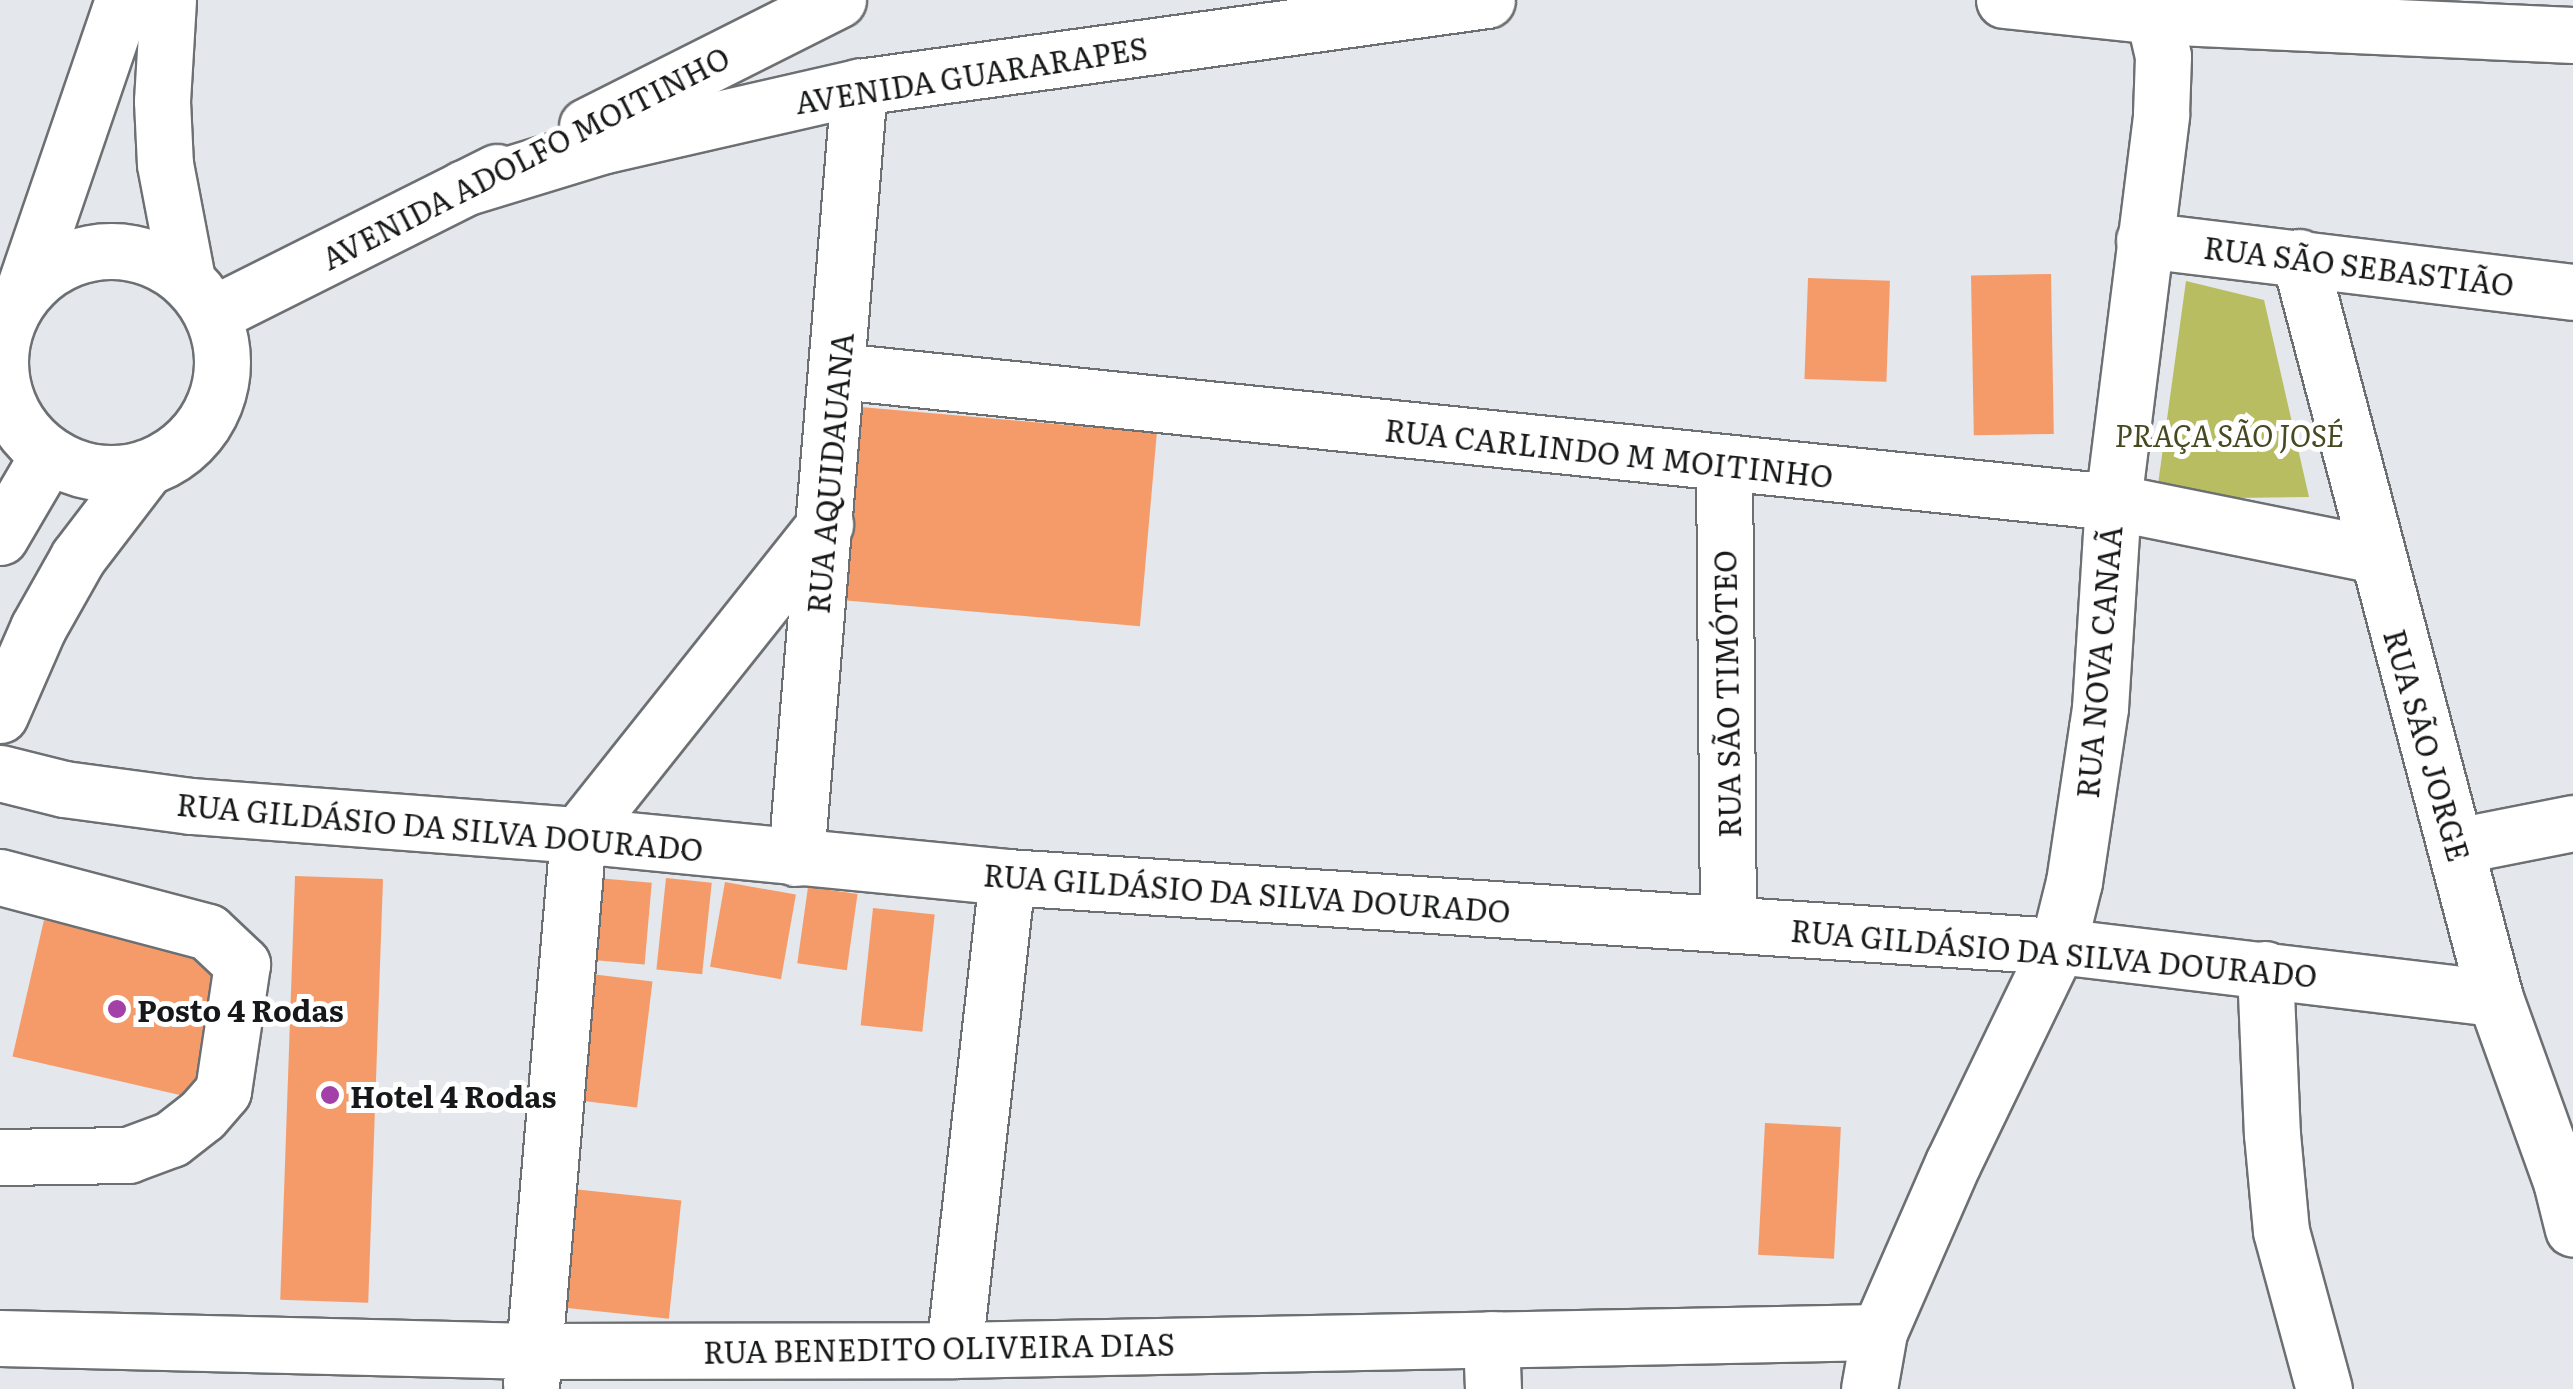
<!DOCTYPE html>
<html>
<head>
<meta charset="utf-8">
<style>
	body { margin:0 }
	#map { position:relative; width:2573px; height:1389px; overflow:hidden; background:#e4e7eb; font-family:Literata,serif }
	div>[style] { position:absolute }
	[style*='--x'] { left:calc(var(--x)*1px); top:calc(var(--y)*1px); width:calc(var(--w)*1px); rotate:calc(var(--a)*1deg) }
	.green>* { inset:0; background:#b7bd60 }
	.building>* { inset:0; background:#f59b6a; transform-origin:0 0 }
	.roads { filter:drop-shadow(2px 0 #6d7073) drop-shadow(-2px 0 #6d7073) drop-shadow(0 2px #6d7073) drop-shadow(0 -2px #6d7073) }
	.minor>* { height:55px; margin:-27.5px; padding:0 27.5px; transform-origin:27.5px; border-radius:27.5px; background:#fff }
	.major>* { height:55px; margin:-27.5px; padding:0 27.5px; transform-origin:27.5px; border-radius:27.5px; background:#fff }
	.major>.ring { margin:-27.5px; padding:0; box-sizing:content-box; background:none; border:55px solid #fff; border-radius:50% }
	.dots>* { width:28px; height:28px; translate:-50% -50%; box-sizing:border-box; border:5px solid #fff; border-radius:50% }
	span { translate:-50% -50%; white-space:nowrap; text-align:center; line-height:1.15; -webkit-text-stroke:10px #fff; paint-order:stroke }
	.street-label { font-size:30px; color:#171819 }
	.park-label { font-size:30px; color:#474a20; font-style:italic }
	.poi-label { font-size:30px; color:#171819; font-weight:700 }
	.left { translate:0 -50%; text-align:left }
</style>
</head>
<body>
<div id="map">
	<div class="green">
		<i style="clip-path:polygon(2186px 281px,2264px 300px,2309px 497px,2156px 499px)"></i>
	</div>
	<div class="building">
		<i style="left:2051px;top:274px;width:160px;height:80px;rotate:89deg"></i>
		<i style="left:1808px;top:278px;width:82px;height:101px;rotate:2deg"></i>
		<i style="left:849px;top:406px;width:309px;height:194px;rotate:5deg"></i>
		<i style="left:586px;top:877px;width:66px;height:82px;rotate:5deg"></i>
		<i style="left:666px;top:878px;width:46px;height:92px;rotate:6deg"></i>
		<i style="left:383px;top:879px;width:424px;height:88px;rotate:92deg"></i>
		<i style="left:725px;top:882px;width:72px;height:86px;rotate:10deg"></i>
		<i style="left:808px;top:887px;width:50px;height:77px;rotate:8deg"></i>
		<i style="left:873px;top:908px;width:62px;height:118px;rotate:6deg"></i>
		<i style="left:44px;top:920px;width:184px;height:140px;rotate:13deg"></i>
		<i style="left:583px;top:973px;width:70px;height:127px;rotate:7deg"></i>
		<i style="left:1765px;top:1123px;width:76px;height:132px;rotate:3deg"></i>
		<i style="left:554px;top:1187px;width:128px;height:119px;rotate:6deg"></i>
	</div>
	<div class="roads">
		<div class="minor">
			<i style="--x:2004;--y:0;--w:152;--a:6"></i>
			<i style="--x:2155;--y:16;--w:418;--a:2.6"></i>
			<i style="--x:587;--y:126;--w:281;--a:-26.7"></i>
			<i style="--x:464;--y:188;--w:147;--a:-17"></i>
			<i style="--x:605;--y:145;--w:261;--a:-12.9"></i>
			<i style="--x:859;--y:87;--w:634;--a:-7.89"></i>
			<i style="--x:2144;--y:240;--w:432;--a:6.9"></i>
			<i style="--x:2299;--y:257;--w:766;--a:75.18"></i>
			<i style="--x:2495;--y:998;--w:195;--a:70.2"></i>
			<i style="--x:2561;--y:1181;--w:49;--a:76"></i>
			<i style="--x:213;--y:314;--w:317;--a:-26.6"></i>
			<i style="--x:838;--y:371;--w:1282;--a:5.87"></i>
			<i style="--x:2113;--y:502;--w:267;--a:11.4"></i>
			<i style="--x:1724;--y:465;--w:459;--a:89.5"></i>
			<i style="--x:0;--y:773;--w:66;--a:14"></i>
			<i style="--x:64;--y:789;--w:128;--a:7.6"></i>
			<i style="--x:191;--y:806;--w:388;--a:4.3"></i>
			<i style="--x:578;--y:835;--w:431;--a:5.6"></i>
			<i style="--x:1007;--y:877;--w:1053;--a:3.76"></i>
			<i style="--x:2058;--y:946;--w:440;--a:6.8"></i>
			<i style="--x:2457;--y:846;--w:118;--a:-11.2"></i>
			<i style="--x:796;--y:858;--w:774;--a:-85.33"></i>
			<i style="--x:0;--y:877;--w:215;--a:14.8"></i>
			<i style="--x:208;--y:932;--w:47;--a:43.3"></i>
			<i style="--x:242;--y:964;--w:128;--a:98.5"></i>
			<i style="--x:223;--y:1091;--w:32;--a:131"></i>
			<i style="--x:202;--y:1115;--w:39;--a:142"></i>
			<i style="--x:171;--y:1139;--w:46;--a:159.6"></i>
			<i style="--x:128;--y:1155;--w:128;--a:179.1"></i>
			<i style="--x:2265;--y:969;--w:165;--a:87.6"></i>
			<i style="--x:2272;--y:1134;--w:97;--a:84.7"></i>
			<i style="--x:2281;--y:1231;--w:164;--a:74.8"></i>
			<i style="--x:0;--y:1338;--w:533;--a:1.4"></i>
			<i style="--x:533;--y:1351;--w:421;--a:-0.1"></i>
			<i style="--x:954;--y:1350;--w:925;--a:-1.11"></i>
			<i style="--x:1491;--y:1339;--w:50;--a:87.7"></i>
			<i style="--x:954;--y:1350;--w:476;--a:-83.6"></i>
			<i style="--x:531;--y:1386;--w:553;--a:-85.12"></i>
			<i style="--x:578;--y:835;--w:397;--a:-51.5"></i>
			<i style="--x:1869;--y:1389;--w:58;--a:-80"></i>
			<i style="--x:1879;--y:1332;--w:184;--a:-66.4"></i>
			<i style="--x:1953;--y:1163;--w:241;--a:-64.2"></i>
			<i style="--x:2058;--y:946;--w:66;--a:-76"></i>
			<i style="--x:2074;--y:882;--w:176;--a:-81.5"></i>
			<i style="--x:2100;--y:708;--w:206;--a:-86.4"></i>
			<i style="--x:2113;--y:502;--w:391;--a:-82.9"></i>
			<i style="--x:2161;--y:114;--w:58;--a:-88"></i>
			<i style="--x:2163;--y:56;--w:57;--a:-103.1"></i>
		</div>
		<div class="major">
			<i style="--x:168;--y:0;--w:101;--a:93.4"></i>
			<i style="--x:162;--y:101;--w:63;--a:87.3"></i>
			<i style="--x:165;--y:164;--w:117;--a:79.2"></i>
			<i class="ring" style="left:0;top:251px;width:167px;height:167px"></i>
			<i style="--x:23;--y:292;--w:309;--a:-71.1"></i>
			<i style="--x:0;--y:537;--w:93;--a:-59.6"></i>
			<i style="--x:0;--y:715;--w:95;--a:-66.4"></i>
			<i style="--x:38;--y:628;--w:81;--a:-60.6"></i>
			<i style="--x:78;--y:557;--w:112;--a:-52.6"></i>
		</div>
	</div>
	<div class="dots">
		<i style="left:117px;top:1009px;background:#a341a8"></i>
		<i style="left:330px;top:1095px;background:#a341a8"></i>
	</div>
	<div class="street-label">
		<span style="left:971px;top:74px;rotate:-9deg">AVENIDA GUARARAPES</span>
		<span style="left:525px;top:157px;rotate:-27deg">AVENIDA ADOLFO MOITINHO</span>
		<span style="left:2359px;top:265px;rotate:7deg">RUA SÃO SEBASTIÃO</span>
		<span style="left:1609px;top:452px;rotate:6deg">RUA CARLINDO M MOITINHO</span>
		<span style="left:829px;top:473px;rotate:-85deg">RUA AQUIDAUANA</span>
		<span style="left:2098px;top:662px;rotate:-85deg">RUA NOVA CANAÃ</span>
		<span style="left:1726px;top:694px;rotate:-91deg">RUA SÃO TIMÓTEO</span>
		<span style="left:2428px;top:745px;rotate:74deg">RUA SÃO JORGE</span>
		<span style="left:440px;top:826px;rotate:5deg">RUA GILDÁSIO DA SILVA DOURADO</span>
		<span style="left:1247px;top:892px;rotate:4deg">RUA GILDÁSIO DA SILVA DOURADO</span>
		<span style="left:2054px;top:952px;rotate:5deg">RUA GILDÁSIO DA SILVA DOURADO</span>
		<span style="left:939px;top:1347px;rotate:-1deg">RUA BENEDITO OLIVEIRA DIAS</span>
	</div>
	<div class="park-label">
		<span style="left:2229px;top:434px">PRAÇA SÃO JOSÉ</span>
	</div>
	<div class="poi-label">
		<span class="left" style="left:137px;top:1009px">Posto 4 Rodas</span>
		<span class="left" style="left:350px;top:1095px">Hotel 4 Rodas</span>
	</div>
</div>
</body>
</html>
